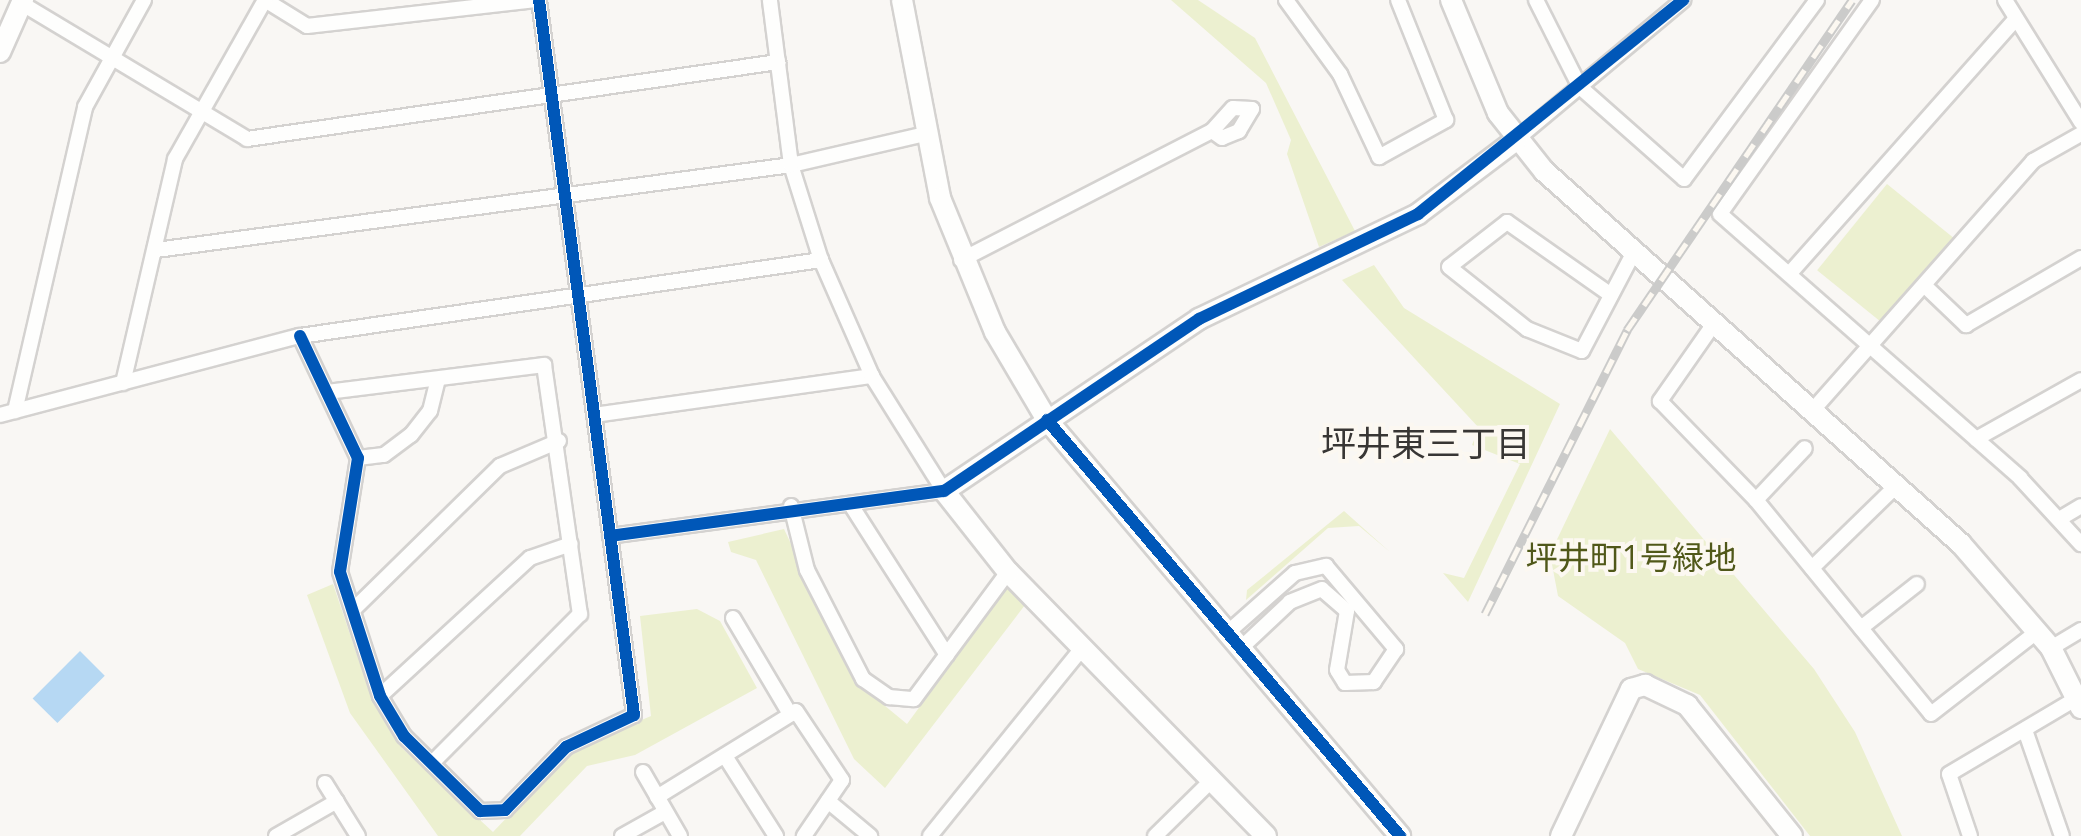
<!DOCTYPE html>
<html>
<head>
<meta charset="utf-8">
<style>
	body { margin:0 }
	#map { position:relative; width:2081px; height:836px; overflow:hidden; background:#f9f7f4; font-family:"Open Sans","Noto Sans JP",sans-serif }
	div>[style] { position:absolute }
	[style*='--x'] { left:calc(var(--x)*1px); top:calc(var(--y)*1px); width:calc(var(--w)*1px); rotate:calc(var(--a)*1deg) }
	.green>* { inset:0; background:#ecf0d0; transform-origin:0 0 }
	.water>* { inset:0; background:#b6d8f3; transform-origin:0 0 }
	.roads { filter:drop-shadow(2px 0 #d4d2d0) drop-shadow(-2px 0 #d4d2d0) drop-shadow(0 2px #d4d2d0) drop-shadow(0 -2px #d4d2d0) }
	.street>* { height:14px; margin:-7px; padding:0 7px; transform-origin:7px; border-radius:7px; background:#fefefd }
	.secondary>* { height:20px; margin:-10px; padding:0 10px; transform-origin:10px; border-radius:10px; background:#fefefd }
	.rail>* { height:9px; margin-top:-4.5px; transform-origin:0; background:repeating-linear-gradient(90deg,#fcf8f1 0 15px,#cbcbca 0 30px); box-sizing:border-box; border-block:2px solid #cbcbca }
	.cycleway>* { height:12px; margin:-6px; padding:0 6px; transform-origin:6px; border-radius:6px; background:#0057b8 }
	span { translate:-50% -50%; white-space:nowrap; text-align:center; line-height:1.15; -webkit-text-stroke:8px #fcf8f1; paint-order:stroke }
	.park-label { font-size:32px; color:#505819 }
	.neighbourhood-label { font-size:35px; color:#383634 }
</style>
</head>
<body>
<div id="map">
	<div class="green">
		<i style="clip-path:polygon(1171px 0,1198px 0,1255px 38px,1355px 231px,1319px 247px,1287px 154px,1291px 140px,1266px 83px)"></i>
		<i style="left:1887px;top:184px;width:89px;height:111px;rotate:39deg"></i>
		<i style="clip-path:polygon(1374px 265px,1404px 308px,1560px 404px,1468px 602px,1443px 573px,1464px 578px,1520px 464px,1472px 445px,1479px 428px,1342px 280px)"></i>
		<i style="clip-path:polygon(1610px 429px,1814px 669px,1855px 732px,1902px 836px,1810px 836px,1700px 695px,1638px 669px,1625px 643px,1558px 596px,1550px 554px)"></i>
		<i style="clip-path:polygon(1344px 511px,1390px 552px,1359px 526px,1328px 528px,1246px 600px,1247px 590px)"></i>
		<i style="clip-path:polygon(784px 529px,856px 682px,907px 724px,1007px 588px,1025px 605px,885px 788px,854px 759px,756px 560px,731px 552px,728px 542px)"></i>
		<i style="clip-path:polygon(333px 584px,373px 702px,403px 749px,493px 832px,571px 750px,651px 716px,640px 616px,697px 609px,720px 621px,757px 688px,635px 755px,587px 766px,520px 836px,438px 836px,350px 713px,307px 595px)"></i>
	</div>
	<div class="water">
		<i style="left:80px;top:651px;width:35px;height:67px;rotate:45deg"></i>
	</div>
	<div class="roads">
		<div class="street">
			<i style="--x:265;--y:0;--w:49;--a:31.8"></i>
			<i style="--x:307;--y:26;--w:228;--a:-6.5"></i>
			<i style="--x:1286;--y:0;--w:92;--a:53.9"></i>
			<i style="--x:1340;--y:74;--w:92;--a:64.8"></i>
			<i style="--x:1379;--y:157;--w:77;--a:-28.9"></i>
			<i style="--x:1446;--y:120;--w:129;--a:-111.8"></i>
			<i style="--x:1536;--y:0;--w:97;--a:63.2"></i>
			<i style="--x:1580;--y:87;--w:139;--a:41.5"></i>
			<i style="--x:1684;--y:179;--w:223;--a:-53.4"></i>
			<i style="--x:1872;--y:0;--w:262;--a:125.4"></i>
			<i style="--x:1720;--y:214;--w:400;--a:41.3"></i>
			<i style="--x:2020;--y:478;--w:90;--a:47.3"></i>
			<i style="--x:2005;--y:0;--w:144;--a:58.1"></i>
			<i style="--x:21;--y:3;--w:264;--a:31"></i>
			<i style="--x:247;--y:139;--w:537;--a:-8.25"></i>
			<i style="--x:1517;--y:139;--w:217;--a:-39.9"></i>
			<i style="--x:156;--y:250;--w:641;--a:-7.62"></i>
			<i style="--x:791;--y:165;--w:133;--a:-13"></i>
			<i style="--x:961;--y:260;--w:282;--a:-27.2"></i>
			<i style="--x:1212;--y:131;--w:31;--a:-48"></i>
			<i style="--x:1233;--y:108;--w:19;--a:3"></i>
			<i style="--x:1252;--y:109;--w:26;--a:121"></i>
			<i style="--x:1239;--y:131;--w:18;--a:158"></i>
			<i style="--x:1222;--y:138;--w:12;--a:-145"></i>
			<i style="--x:1791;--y:272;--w:339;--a:-48.4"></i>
			<i style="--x:1925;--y:286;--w:57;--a:43.6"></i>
			<i style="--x:1966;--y:325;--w:133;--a:-30.2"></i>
			<i style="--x:1611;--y:295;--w:127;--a:-144.9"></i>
			<i style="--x:1507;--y:222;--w:73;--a:142.2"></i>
			<i style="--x:1449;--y:267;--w:100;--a:38.5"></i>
			<i style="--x:1527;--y:329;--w:59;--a:21.8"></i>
			<i style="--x:1582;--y:351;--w:110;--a:-62.3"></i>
			<i style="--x:1713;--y:325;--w:93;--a:124.9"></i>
			<i style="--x:1660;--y:401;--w:138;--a:45.9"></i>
			<i style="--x:1756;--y:500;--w:276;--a:50.7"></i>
			<i style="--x:1931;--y:714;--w:135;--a:-37.8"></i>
			<i style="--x:300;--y:336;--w:135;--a:64.6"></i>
			<i style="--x:358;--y:458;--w:115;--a:99"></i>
			<i style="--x:340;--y:572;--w:130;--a:72.1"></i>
			<i style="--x:380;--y:696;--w:47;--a:59"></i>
			<i style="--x:404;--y:736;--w:107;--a:44.6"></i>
			<i style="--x:480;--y:811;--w:25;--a:-2"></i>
			<i style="--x:505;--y:810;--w:88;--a:-45.9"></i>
			<i style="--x:566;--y:747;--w:75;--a:-25.2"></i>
			<i style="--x:634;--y:715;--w:721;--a:-97.57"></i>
			<i style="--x:123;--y:383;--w:230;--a:-76.9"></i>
			<i style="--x:175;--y:159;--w:183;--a:-60.5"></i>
			<i style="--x:327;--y:392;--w:219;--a:-7.1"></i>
			<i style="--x:544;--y:365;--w:252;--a:81.8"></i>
			<i style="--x:580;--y:614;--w:210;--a:134.8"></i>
			<i style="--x:15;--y:411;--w:312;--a:-77"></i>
			<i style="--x:85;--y:107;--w:122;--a:-61.1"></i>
			<i style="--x:1812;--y:411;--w:334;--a:-48.5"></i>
			<i style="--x:2033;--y:161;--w:55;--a:-29.4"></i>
			<i style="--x:0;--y:415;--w:310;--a:-14.8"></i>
			<i style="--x:300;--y:336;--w:527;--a:-8.3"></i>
			<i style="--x:594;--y:415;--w:281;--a:-8"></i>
			<i style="--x:1976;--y:439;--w:120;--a:-29.3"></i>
			<i style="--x:358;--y:458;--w:26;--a:-7"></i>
			<i style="--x:384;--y:455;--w:34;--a:-37"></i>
			<i style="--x:411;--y:435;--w:31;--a:-52"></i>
			<i style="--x:430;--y:411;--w:33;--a:-76"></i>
			<i style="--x:1756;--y:500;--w:71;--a:-46.7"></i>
			<i style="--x:851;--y:505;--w:178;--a:57.4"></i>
			<i style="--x:791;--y:506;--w:66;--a:76"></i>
			<i style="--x:807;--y:570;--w:123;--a:62.8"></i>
			<i style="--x:863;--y:679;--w:32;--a:35"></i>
			<i style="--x:889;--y:697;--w:25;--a:5"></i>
			<i style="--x:914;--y:699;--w:158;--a:-53.5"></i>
			<i style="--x:2061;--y:518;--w:23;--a:-31"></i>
			<i style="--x:610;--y:536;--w:337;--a:-7.7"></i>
			<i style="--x:944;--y:491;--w:136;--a:-122.1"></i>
			<i style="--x:872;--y:376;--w:127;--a:-113.7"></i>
			<i style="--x:821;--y:260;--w:100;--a:-107.5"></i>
			<i style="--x:791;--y:165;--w:166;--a:-97.3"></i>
			<i style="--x:1812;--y:568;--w:119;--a:-44.3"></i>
			<i style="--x:353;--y:610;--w:206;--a:-44.4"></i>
			<i style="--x:500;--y:466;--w:64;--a:-23"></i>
			<i style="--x:733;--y:618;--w:112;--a:59.3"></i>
			<i style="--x:1861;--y:628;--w:71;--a:-38.2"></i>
			<i style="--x:1226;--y:634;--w:92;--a:-41.5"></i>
			<i style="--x:1295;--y:573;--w:32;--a:-13"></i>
			<i style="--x:1326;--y:566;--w:109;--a:49.9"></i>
			<i style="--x:1396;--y:649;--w:40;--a:124"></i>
			<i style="--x:1374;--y:682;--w:29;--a:178"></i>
			<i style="--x:1345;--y:683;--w:15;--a:-122"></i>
			<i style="--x:1337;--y:670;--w:60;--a:-80.4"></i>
			<i style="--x:1347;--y:611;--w:33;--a:-139"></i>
			<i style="--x:1322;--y:589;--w:35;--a:158"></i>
			<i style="--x:1290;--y:602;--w:69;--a:136.8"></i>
			<i style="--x:2051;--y:648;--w:35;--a:-31"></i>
			<i style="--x:380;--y:696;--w:204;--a:-42.6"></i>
			<i style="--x:530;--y:558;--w:43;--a:-18.9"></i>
			<i style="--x:2025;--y:730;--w:112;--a:70.8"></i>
			<i style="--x:725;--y:756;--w:95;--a:57.5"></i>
			<i style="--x:643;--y:772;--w:74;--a:60"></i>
			<i style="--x:325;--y:783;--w:62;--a:58.1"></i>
			<i style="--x:657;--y:797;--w:163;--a:-31.7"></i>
			<i style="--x:796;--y:711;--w:83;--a:56.3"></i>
			<i style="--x:842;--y:780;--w:68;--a:124.2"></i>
			<i style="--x:828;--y:801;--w:55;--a:39.8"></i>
			<i style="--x:276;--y:836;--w:70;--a:-29.8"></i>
			<i style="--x:622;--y:836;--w:49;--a:-29.2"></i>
			<i style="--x:930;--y:836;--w:242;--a:-51"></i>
			<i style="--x:1155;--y:836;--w:81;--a:-44.5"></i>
			<i style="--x:1970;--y:836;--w:65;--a:-108.7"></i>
			<i style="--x:1949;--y:774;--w:149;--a:-30.7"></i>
		</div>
		<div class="secondary">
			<i style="--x:902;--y:0;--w:202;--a:79.1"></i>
			<i style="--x:940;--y:198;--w:145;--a:67.7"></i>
			<i style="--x:995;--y:332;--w:102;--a:59.4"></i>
			<i style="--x:1047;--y:420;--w:546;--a:49.68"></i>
			<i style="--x:1451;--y:0;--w:122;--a:67.4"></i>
			<i style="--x:1498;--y:113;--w:74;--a:51.6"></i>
			<i style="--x:1544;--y:171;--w:559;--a:41.81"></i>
			<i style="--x:1961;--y:544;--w:138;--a:49.1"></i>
			<i style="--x:2051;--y:648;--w:67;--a:63.4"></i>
			<i style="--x:0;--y:52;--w:57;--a:-66.1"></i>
			<i style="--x:1266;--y:836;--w:369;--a:-134.3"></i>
			<i style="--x:1008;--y:572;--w:103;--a:-128.3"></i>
			<i style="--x:944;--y:491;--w:308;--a:-34"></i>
			<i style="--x:1199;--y:319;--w:243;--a:-25.6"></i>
			<i style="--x:1418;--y:214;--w:124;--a:-37.1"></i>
			<i style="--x:1561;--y:836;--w:163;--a:-64.5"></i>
			<i style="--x:1631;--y:689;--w:15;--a:-16"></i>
			<i style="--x:1645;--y:685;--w:47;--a:25.5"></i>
			<i style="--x:1687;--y:705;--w:168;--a:51.3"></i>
		</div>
	</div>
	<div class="rail">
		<i style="--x:1485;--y:614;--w:318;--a:-63.4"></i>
		<i style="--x:1627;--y:330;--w:399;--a:-55.7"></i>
	</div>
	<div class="cycleway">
		<i style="--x:300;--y:336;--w:135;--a:64.6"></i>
		<i style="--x:358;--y:458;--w:115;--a:99"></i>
		<i style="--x:340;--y:572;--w:130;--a:72.1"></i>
		<i style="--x:380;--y:696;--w:47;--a:59"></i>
		<i style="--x:404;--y:736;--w:107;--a:44.6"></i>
		<i style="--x:480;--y:811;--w:25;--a:-2"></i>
		<i style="--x:505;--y:810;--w:88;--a:-45.9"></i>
		<i style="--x:566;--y:747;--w:75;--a:-25.2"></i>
		<i style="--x:634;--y:715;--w:721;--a:-97.57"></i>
		<i style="--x:1047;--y:420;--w:546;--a:49.68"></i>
		<i style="--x:610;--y:536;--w:337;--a:-7.7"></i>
		<i style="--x:944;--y:491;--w:308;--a:-34"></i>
		<i style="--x:1199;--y:319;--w:243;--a:-25.6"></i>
		<i style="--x:1418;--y:214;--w:341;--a:-38.9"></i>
	</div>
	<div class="park-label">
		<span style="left:1631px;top:557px">坪井町1号緑地</span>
	</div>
	<div class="neighbourhood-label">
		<span style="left:1426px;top:443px">坪井東三丁目</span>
	</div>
</div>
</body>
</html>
